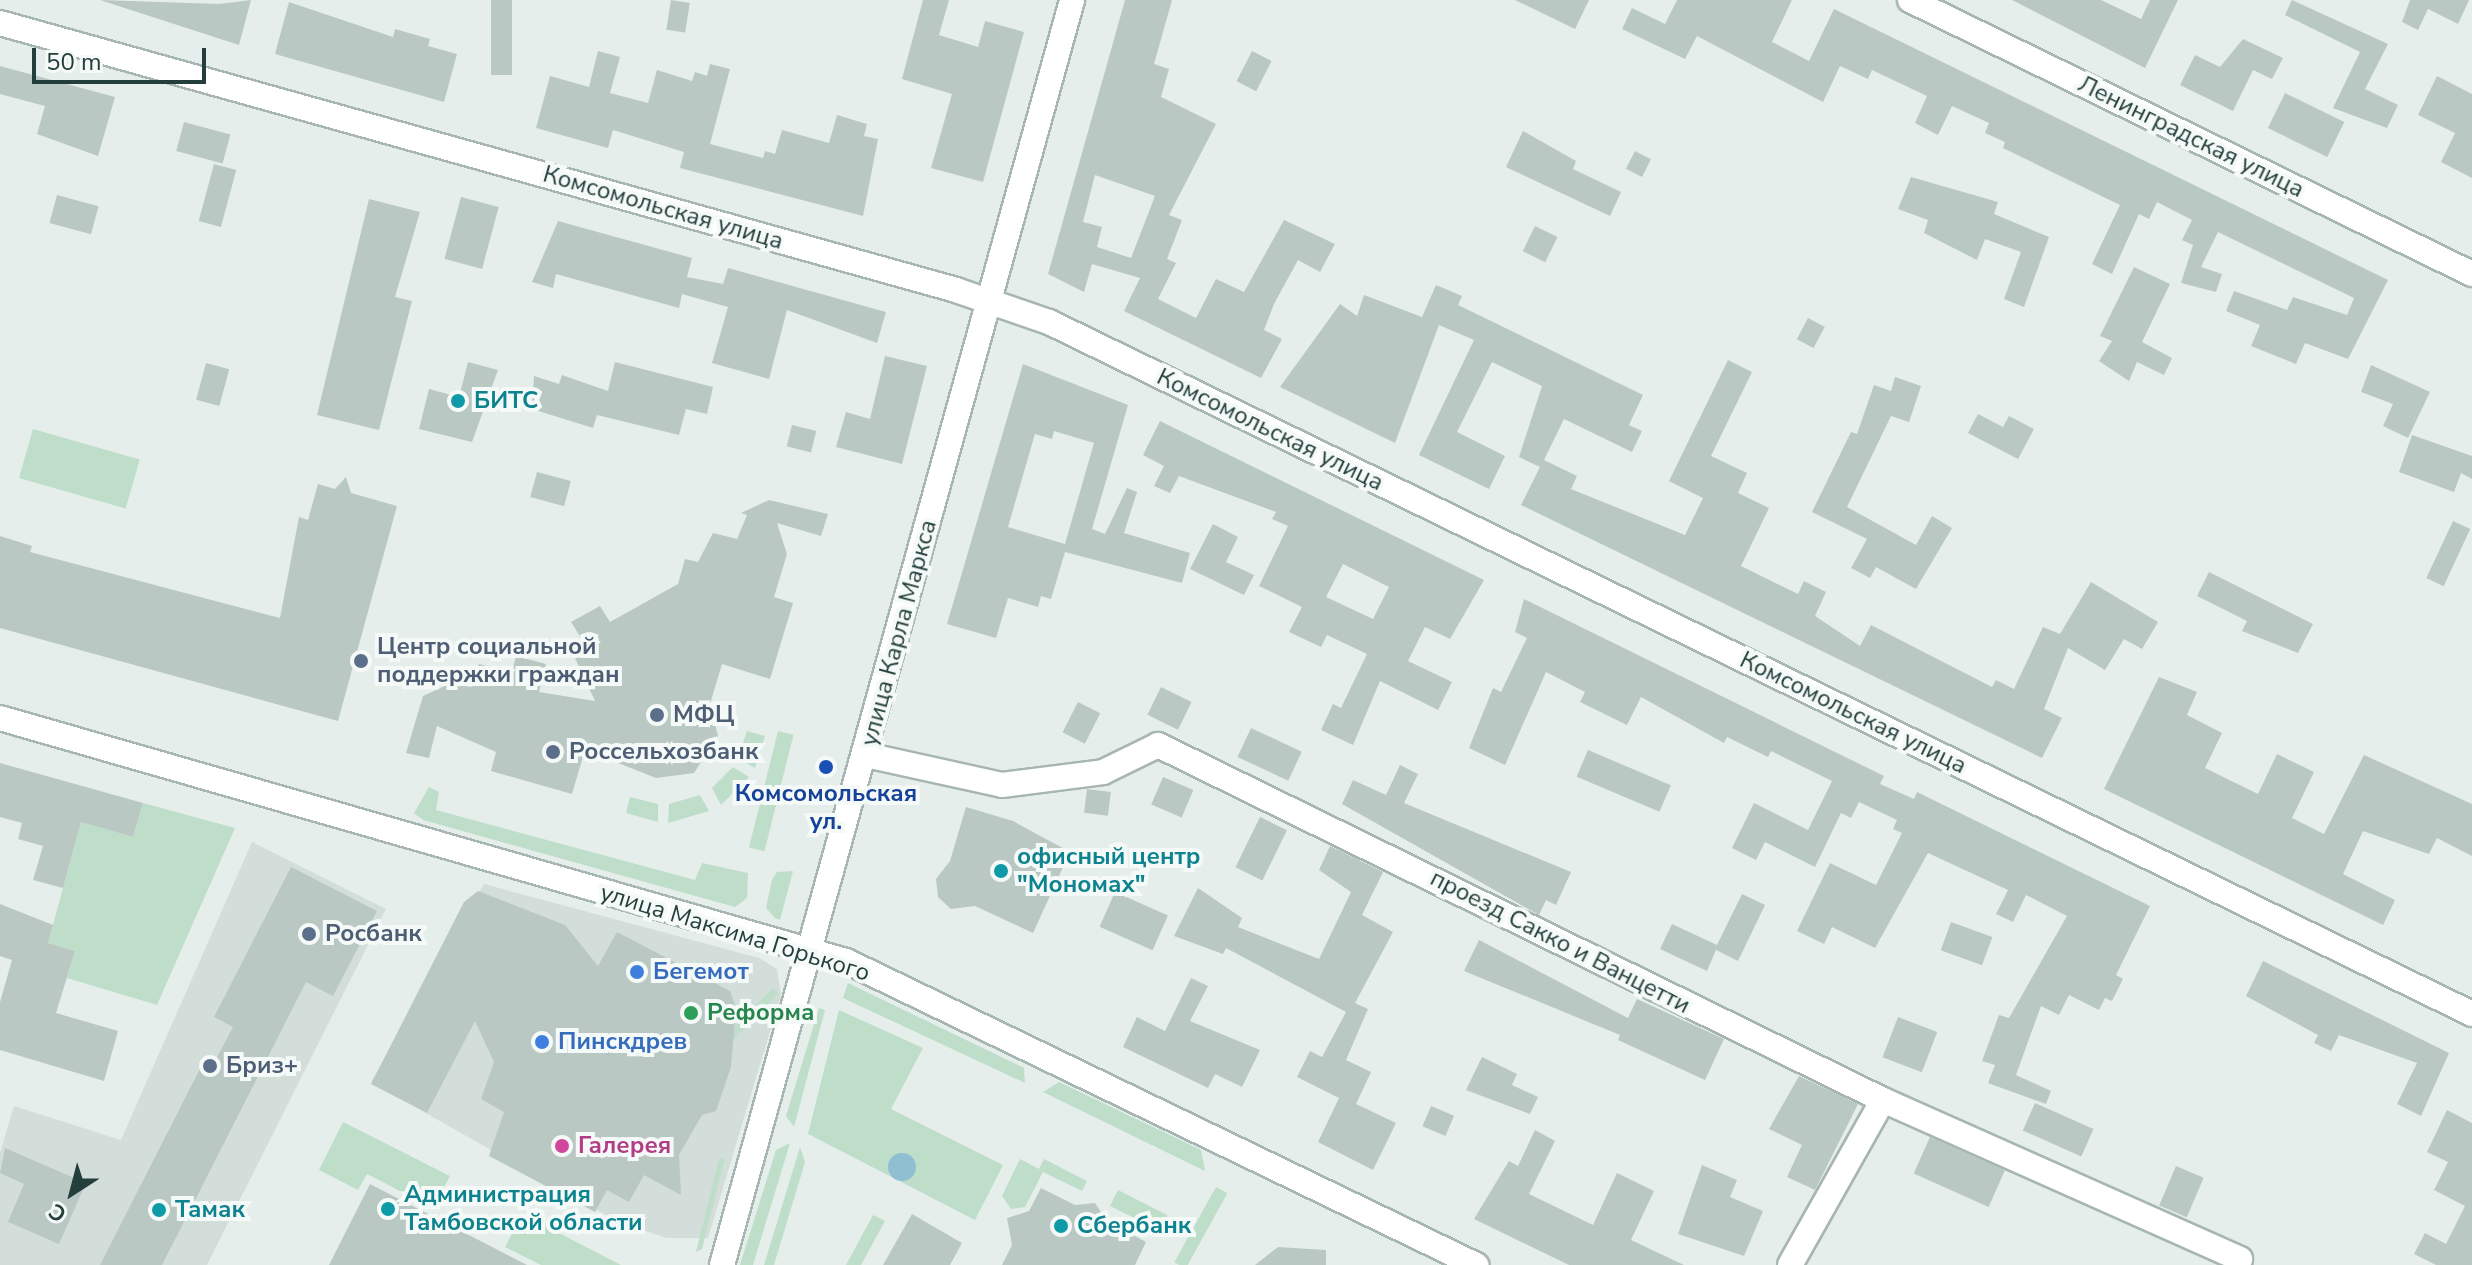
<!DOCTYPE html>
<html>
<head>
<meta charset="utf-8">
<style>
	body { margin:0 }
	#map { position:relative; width:2472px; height:1265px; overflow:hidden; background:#e5eeeb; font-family:"Nunito Sans",sans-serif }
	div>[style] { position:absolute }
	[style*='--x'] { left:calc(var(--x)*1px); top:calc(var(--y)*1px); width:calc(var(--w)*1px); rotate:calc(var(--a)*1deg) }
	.built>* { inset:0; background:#d3ddda }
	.green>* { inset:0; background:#bedeca; transform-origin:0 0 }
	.water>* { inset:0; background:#8fbfd1 }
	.round { border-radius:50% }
	.building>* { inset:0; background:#bac8c4; transform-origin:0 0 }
	.roads { filter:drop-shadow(2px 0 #a7b6b3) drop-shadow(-2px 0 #a7b6b3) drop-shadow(0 2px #a7b6b3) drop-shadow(0 -2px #a7b6b3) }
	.street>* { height:24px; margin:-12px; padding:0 12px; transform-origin:12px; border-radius:12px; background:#fff }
	.secondary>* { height:24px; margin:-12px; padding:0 12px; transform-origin:12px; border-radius:12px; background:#fff }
	.dots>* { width:22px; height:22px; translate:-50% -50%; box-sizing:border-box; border:4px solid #f5faf8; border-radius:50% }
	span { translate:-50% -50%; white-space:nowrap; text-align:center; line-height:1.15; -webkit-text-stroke:8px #f5faf8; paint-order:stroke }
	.street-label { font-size:24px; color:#243f3b }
	.culture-label { font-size:24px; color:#0d838f; font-weight:700 }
	.left { translate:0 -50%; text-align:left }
	.service-label { font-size:24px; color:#4e5e75; font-weight:700 }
	.transit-label { font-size:24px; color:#164399; font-weight:700 }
	.shop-label { font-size:24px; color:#366cbe; font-weight:700 }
	.leisure-label { font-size:24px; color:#27864d; font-weight:700 }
	.hotel-label { font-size:24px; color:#b23c85; font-weight:700 }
	.north { position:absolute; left:32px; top:1153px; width:80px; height:80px; -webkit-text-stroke:6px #f5faf8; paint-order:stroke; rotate:216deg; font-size:22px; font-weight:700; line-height:32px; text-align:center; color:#243f3b }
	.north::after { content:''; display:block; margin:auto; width:28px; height:36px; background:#243f3b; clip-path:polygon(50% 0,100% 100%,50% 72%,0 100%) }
	.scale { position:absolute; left:32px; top:48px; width:174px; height:36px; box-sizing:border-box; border:4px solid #243f3b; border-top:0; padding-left:10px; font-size:24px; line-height:28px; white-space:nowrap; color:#243f3b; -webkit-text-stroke:6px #f5faf8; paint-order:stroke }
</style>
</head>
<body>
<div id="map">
	<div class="built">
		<i style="clip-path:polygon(252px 842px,386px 909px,207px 1265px,0 1265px,0 1153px,14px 1106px,121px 1140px)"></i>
		<i style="clip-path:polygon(484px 884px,759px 958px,777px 969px,781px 995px,708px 1238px,667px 1238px,618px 1222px,371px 1082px)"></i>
	</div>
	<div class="green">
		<i style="left:33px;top:429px;width:111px;height:51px;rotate:16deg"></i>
		<i style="clip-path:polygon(747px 731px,765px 736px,755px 768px,738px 758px)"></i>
		<i style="left:778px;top:731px;width:16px;height:120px;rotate:14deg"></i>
		<i style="clip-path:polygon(733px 767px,749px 777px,721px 805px,712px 788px)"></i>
		<i style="clip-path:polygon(429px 787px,439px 792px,436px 810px,695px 880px,702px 863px,748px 873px,747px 898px,735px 907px,423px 820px,414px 813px)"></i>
		<i style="clip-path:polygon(700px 795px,709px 811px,668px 823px,669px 804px)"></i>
		<i style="clip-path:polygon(630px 797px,658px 804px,658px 822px,626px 813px)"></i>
		<i style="clip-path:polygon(143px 803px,235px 828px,157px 1005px,67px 978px,75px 951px,48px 943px,81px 822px,133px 837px)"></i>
		<i style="clip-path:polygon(793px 871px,780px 920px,775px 918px,766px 908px,772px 880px,777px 872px)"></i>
		<i style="clip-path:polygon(848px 983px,1024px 1068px,1025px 1083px,843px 998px)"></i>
		<i style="left:773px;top:988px;width:8px;height:136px;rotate:45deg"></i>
		<i style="clip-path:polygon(819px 1008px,825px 1010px,794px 1127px,786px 1116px)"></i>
		<i style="clip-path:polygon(839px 1010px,923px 1048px,891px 1109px,1003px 1165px,975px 1220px,808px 1134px)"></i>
		<i style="clip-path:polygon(1059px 1082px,1201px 1150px,1205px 1171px,1043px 1092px)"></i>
		<i style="clip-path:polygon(343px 1122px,450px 1176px,433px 1208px,367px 1174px,358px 1190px,319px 1170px)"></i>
		<i style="clip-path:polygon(790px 1143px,753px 1265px,740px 1265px,776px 1150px)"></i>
		<i style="clip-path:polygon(800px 1147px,805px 1162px,774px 1265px,764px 1265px)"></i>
		<i style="clip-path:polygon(725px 1158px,702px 1249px,696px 1252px,719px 1159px)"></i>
		<i style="clip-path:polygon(1020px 1159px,1039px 1169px,1044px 1159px,1087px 1181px,1082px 1191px,1043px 1172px,1025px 1207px,1011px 1209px,1002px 1196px)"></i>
		<i style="left:1216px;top:1187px;width:13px;height:86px;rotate:29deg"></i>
		<i style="clip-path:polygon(1118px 1190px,1167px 1215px,1171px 1236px,1110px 1206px)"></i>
		<i style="clip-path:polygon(522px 1214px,621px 1265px,541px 1265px,505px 1247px)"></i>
		<i style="clip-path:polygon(873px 1215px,885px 1221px,861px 1265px,846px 1265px)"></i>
	</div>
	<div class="water">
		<i class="round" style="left:888px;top:1153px;width:28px;height:28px"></i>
	</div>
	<div class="building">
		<i style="clip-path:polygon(100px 0,219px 4px,251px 0,239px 45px)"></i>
		<i style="left:491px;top:0;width:21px;height:75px"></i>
		<i style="left:671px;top:0;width:19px;height:30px;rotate:9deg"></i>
		<i style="clip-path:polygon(923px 0,949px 0,939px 35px,978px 47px,985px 21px,1024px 32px,983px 182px,931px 168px,952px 94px,902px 79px)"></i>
		<i style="clip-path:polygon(evenodd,1125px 0,1172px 0,1154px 64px,1169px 69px,1161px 97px,1216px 124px,1169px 215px,1182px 220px,1167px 259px,1176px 263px,1158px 299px,1196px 318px,1216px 279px,1244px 292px,1284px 220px,1335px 244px,1320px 272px,1298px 260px,1274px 304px,1264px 330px,1282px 339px,1261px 378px,1124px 311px,1140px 278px,1092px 264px,1084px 292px,1048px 274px,1125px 0,1095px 175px,1155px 196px,1131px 258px,1097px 247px,1102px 227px,1083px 222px,1095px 175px)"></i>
		<i style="clip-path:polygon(1515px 0,1589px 0,1575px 29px)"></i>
		<i style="clip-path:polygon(1677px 0,1792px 0,1772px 42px,1809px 61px,1834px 9px,2388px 280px,2348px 359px,2305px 343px,2296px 364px,2251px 346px,2260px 325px,2226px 311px,2234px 291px,2287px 310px,2293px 297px,2347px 315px,2354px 298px,2218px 232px,2201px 267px,2222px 274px,2216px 292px,2181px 283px,2193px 245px,2182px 240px,2192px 220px,2157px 202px,2149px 219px,2139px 214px,2112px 274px,2092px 264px,2120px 205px,2003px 148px,2005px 142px,1985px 133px,1989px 123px,1952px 106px,1938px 135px,1915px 123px,1927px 96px,1872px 70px,1868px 79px,1840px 66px,1823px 102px,1697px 36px,1685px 59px,1622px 29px,1632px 8px,1665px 24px)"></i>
		<i style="clip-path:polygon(2012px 0,2101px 0,2141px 19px,2150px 0,2178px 0,2145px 68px)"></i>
		<i style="clip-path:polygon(2292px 0,2388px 44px,2365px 89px,2398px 105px,2387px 128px,2333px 108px,2360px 52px,2285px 15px)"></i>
		<i style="clip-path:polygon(2469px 0,2458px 24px,2428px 9px,2418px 30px,2402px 22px,2410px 0)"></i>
		<i style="clip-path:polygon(289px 2px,393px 37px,395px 29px,430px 39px,428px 46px,457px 54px,444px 102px,275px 54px)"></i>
		<i style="clip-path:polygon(2243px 39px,2283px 58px,2272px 79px,2253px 70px,2233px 111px,2180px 85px,2195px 55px,2220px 67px)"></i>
		<i style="clip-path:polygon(598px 51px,620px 57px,610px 93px,648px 103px,657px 70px,692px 81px,695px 72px,707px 76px,710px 64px,730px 69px,710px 144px,763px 158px,765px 151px,775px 154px,782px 130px,829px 143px,837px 115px,867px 124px,864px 136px,878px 139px,863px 216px,680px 168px,684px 152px,613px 130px,608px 148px,536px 128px,550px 76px,589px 87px)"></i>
		<i style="left:1252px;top:51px;width:22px;height:34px;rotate:27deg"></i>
		<i style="clip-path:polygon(0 66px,115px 97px,98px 156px,37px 134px,45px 106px,0 94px)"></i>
		<i style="clip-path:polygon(2437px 76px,2472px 94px,2472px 178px,2441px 162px,2455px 133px,2418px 115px)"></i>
		<i style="left:2285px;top:93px;width:66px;height:39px;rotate:26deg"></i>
		<i style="left:184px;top:122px;width:48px;height:30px;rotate:15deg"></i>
		<i style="clip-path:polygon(1523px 131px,1576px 161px,1573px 169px,1621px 192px,1610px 216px,1506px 167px)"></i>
		<i style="left:1635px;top:151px;width:18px;height:20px;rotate:27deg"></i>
		<i style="left:214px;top:164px;width:23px;height:59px;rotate:15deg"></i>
		<i style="clip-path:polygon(1911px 177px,1998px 202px,1994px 214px,2049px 237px,2024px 307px,2004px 299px,2021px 252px,1985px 239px,1977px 260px,1924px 233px,1928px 220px,1898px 209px)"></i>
		<i style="left:57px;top:195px;width:43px;height:29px;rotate:15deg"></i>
		<i style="left:461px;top:197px;width:39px;height:64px;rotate:15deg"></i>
		<i style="clip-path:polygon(369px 199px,420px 212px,395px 297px,412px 301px,379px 430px,317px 415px)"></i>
		<i style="clip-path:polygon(558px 221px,692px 258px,687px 277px,723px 284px,728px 268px,886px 312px,877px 343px,787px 310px,769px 379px,712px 363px,728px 307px,682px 294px,679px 308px,556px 274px,553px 288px,532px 282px)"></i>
		<i style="left:1535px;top:226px;width:25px;height:28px;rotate:26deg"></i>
		<i style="clip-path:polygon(2134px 267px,2170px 284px,2142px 342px,2172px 358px,2164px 375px,2137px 362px,2129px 381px,2099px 361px,2112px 341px,2100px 336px)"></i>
		<i style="clip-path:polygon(1436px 285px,1462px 296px,1458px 305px,1643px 395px,1629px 425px,1642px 431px,1632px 452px,1564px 419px,1544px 460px,1577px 476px,1571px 489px,1685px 535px,1703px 498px,1669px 481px,1728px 360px,1752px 372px,1711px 456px,1747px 473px,1738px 493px,1769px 508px,1741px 566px,1798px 594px,1804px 581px,1826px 592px,1815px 616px,1860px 646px,1871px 625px,1992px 687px,1996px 680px,2014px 689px,2043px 627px,2060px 634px,2091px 582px,2158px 622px,2142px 649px,2124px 639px,2105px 670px,2068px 648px,2044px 709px,2062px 718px,2042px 758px,1521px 505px,1540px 467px,1519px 457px,1542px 386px,1492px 362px,1457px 432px,1505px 456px,1489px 489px,1419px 455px,1474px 340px,1439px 325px,1395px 443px,1280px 387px,1340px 304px,1357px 316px,1364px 295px,1422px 317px)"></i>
		<i style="left:1808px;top:318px;width:19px;height:24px;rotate:28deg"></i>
		<i style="clip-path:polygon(885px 356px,927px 366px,902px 464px,836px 447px,846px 412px,870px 419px)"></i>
		<i style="clip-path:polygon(468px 362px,498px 370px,472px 442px,419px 429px,429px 389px,459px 397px)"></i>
		<i style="clip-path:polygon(615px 362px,713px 387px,707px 414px,686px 409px,679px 435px,597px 415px,593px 428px,532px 409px,534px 376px,559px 384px,562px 375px,608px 391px)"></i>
		<i style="left:206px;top:363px;width:24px;height:38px;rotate:15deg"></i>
		<i style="clip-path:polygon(evenodd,1023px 364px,1128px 405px,1092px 529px,1105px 534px,1127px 488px,1137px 492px,1124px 533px,1190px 553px,1182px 583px,1065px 552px,1051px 599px,1041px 596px,1038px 607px,1008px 598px,996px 638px,947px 624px,1023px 364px,1054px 431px,1094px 443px,1065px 544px,1008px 527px,1035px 434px,1052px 439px,1054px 431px)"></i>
		<i style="clip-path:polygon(2371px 365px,2430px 392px,2408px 438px,2383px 426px,2393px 404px,2361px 392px)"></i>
		<i style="clip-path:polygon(1895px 377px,1921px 386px,1909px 422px,1891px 416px,1847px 507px,1916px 545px,1932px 516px,1952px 528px,1916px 589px,1876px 567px,1870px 578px,1851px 568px,1867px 539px,1812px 512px,1851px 432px,1857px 434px,1874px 385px,1891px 391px)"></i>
		<i style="clip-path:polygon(1978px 414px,2003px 427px,2009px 416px,2034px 429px,2018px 459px,1968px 433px)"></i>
		<i style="clip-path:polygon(evenodd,1160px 421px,1484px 580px,1450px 639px,1425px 627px,1408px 661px,1452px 682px,1438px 710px,1380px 681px,1353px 745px,1321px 730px,1333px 704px,1341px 708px,1367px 654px,1327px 635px,1321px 647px,1289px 632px,1302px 607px,1259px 586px,1288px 526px,1272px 519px,1276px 512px,1179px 476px,1170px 493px,1154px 486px,1164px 466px,1143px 455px,1160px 421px,1343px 564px,1389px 587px,1373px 619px,1326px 597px,1343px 564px)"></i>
		<i style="left:792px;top:425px;width:25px;height:22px;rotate:14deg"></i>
		<i style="clip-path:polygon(2412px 435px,2472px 456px,2472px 479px,2461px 473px,2454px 492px,2399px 472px)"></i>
		<i style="left:537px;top:472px;width:35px;height:26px;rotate:15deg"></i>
		<i style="clip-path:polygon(346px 477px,351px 493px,397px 506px,338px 721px,0 628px,0 536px,32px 546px,30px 552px,280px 618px,299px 517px,308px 520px,318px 484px,335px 489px)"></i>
		<i style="clip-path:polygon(769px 500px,828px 514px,821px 536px,777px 523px,787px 554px,774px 597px,793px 603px,770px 679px,722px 664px,710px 704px,718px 736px,694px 773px,656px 778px,585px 750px,572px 794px,491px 771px,496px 752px,437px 726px,429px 758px,406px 753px,423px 696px,449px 684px,472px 687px,479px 664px,512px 673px,516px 656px,546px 664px,539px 692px,595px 701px,569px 645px,581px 638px,571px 622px,600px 606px,610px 622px,678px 584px,685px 559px,698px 562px,713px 533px,737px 539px,747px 515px,741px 513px)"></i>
		<i style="left:2453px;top:521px;width:19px;height:63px;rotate:25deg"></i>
		<i style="clip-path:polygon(1213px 524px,1238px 537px,1226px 562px,1254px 575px,1244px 595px,1190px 569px)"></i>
		<i style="clip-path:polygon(2209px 572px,2313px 624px,2298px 653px,2242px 631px,2247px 621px,2197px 596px)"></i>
		<i style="clip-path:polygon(1524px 599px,1884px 776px,1880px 784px,1914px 799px,1917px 792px,2150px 906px,2116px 975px,2123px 979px,2112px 1001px,2105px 998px,2099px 1010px,2069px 995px,2059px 1015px,2041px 1006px,2016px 1075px,2051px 1091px,2046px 1104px,1988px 1083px,1995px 1065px,1982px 1061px,1999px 1015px,2009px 1018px,2067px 916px,2026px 895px,2013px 922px,1996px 914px,2008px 890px,1928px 853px,1875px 948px,1832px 927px,1824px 944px,1797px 931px,1830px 863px,1876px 885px,1902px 833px,1893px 829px,1897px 820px,1859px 802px,1851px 818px,1841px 813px,1815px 867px,1765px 842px,1756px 860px,1732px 848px,1754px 803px,1808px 830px,1832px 781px,1771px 751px,1768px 757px,1727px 737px,1724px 743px,1641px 697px,1627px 725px,1580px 702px,1585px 692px,1546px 672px,1505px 765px,1469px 748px,1493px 688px,1501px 692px,1527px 638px,1515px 632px)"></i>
		<i style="clip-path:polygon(2159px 677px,2197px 692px,2187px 715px,2222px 733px,2205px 768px,2258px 794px,2277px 754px,2314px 772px,2292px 818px,2324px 834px,2364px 755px,2472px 804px,2472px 856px,2437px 838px,2429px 854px,2363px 831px,2343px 874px,2395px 900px,2383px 925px,2104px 789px)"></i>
		<i style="left:1161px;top:687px;width:34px;height:31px;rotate:26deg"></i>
		<i style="left:1078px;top:702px;width:25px;height:34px;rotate:27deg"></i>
		<i style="left:1251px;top:728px;width:56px;height:32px;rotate:25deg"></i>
		<i style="left:1588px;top:750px;width:90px;height:29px;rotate:23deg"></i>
		<i style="clip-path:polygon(0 763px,143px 803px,133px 837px,81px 822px,63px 888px,33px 880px,43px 846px,18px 839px,22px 823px,0 817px)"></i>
		<i style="clip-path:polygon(1400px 765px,1418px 774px,1404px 803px,1571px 872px,1556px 905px,1546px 900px,1539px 915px,1342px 804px,1353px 780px,1386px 795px)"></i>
		<i style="left:1163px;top:777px;width:33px;height:30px;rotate:23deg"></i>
		<i style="left:1087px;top:789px;width:24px;height:24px;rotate:7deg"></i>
		<i style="clip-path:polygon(966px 807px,1013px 821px,1070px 852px,1033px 933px,975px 906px,951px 909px,938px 897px,936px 879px,950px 861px)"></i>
		<i style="left:1260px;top:817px;width:30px;height:56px;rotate:26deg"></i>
		<i style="clip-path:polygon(1330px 846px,1383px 872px,1362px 915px,1393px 932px,1355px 1003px,1368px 1009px,1346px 1060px,1371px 1072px,1356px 1104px,1396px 1123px,1373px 1170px,1318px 1142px,1339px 1098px,1297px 1077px,1310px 1051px,1322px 1057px,1346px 1012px,1226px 948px,1223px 954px,1174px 936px,1198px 888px,1242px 918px,1238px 927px,1319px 959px,1351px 892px,1319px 870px)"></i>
		<i style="clip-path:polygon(291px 867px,377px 911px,333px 996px,306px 982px,162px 1265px,100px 1265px,206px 1057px,215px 1061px,233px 1027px,214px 1017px)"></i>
		<i style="clip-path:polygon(478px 891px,565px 925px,598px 966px,617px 932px,730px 991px,736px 1008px,731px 1067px,716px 1111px,702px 1115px,679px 1155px,681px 1195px,644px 1175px,629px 1202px,607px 1190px,595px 1212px,489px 1156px,504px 1112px,481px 1099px,494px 1062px,475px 1021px,427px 1113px,371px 1084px,464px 902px)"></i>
		<i style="left:1115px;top:892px;width:58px;height:38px;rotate:24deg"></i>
		<i style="clip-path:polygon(1742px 894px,1765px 905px,1738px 961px,1716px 950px,1707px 971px,1660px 949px,1672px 924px,1717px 945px)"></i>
		<i style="clip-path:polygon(0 904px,53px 925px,48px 943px,75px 951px,56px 1013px,118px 1031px,104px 1081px,0 1050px,0 1002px,12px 960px,0 956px)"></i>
		<i style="left:1951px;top:922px;width:44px;height:30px;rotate:20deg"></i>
		<i style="clip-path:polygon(1479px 940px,1628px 1018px,1637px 999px,1724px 1039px,1705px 1080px,1618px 1040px,1620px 1035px,1464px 971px)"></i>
		<i style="clip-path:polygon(2263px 961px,2449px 1053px,2421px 1116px,2397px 1104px,2417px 1063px,2339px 1035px,2331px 1051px,2314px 1043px,2318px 1035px,2246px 996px)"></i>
		<i style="clip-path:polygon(1191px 978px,1208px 986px,1190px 1021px,1260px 1050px,1242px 1087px,1215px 1074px,1208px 1088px,1123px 1047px,1137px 1017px,1165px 1031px)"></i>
		<i style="left:1898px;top:1017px;width:42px;height:43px;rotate:21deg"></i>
		<i style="clip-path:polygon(1482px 1057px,1517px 1074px,1512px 1085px,1538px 1097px,1530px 1114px,1466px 1090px)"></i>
		<i style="clip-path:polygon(1799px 1076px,1858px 1104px,1815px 1190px,1787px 1177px,1802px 1145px,1769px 1129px)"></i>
		<i style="left:2035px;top:1103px;width:64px;height:30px;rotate:24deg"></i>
		<i style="left:1431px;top:1106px;width:25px;height:22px;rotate:23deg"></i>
		<i style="clip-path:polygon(2447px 1110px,2472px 1123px,2472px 1265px,2436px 1265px,2414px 1254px,2425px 1233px,2446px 1244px,2465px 1206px,2434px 1190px,2448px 1162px,2427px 1152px)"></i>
		<i style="clip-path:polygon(1535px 1130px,1555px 1141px,1529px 1194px,1593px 1225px,1617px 1173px,1654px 1191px,1631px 1240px,1684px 1265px,1569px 1265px,1474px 1219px,1509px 1161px,1518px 1166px)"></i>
		<i style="left:1930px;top:1137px;width:82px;height:40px;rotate:24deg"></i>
		<i style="clip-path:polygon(5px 1148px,86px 1183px,59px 1244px,8px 1222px,24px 1184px,0 1173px)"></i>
		<i style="clip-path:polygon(1702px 1165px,1737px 1180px,1730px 1197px,1763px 1211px,1744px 1256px,1678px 1234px)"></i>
		<i style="left:2176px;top:1166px;width:30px;height:43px;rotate:23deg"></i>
		<i style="clip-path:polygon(370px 1184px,465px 1233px,527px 1265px,329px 1265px)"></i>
		<i style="clip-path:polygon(1041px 1188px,1075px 1205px,1095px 1203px,1107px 1221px,1146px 1242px,1135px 1265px,1002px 1265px,1012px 1245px,1007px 1218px,1029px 1211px)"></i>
		<i style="clip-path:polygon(912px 1214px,962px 1243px,950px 1265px,883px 1265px)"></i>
		<i style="clip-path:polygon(1278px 1247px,1326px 1250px,1326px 1265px,1255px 1265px)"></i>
	</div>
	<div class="roads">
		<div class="street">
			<i style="--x:1910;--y:0;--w:625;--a:25.99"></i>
			<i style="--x:0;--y:23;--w:993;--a:15.6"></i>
			<i style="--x:956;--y:290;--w:98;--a:19"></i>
			<i style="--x:1049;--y:322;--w:1582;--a:25.93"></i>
			<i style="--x:0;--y:718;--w:880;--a:16.03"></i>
			<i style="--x:846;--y:961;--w:700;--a:25.76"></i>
			<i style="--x:866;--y:755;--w:139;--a:12.4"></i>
			<i style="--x:1002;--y:785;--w:102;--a:-7.3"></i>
			<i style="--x:1103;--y:772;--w:61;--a:-26.1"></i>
			<i style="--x:1158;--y:745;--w:807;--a:26.09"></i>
			<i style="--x:1883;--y:1100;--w:391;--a:24"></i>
			<i style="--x:1790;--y:1265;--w:189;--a:-60.6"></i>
		</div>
		<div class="secondary">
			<i style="--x:722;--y:1265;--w:1313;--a:-74.53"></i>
		</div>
	</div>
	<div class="dots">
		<i style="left:458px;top:401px;background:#0f9aa8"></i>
		<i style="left:361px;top:661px;background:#5c6f8a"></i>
		<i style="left:657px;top:715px;background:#5c6f8a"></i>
		<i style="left:553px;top:752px;background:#5c6f8a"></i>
		<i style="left:826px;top:767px;background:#1a4fb4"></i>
		<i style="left:1001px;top:871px;background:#0f9aa8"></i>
		<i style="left:309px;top:934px;background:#5c6f8a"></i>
		<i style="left:637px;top:972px;background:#3f7fe0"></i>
		<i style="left:691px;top:1013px;background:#2e9e5b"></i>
		<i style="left:542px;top:1042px;background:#3f7fe0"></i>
		<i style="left:210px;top:1066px;background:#5c6f8a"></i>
		<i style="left:562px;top:1146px;background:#d1479c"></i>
		<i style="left:388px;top:1209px;background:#0f9aa8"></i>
		<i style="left:159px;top:1210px;background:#0f9aa8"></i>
		<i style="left:1061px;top:1226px;background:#0f9aa8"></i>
	</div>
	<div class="street-label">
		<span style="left:2191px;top:137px;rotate:26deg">Ленинградская улица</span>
		<span style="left:663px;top:208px;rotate:16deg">Комсомольская улица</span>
		<span style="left:1270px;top:430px;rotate:26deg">Комсомольская улица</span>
		<span style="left:899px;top:633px;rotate:-75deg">улица Карла Маркса</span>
		<span style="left:1853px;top:713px;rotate:26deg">Комсомольская улица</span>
		<span style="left:735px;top:933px;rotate:17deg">улица Максима Горького</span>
		<span style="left:1560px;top:942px;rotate:27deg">проезд Сакко и Ванцетти</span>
	</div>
	<div class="culture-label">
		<span class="left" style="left:474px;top:401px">БИТС</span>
		<span class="left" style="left:1017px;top:871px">офисный центр<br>"Мономах"</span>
		<span class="left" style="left:404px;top:1209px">Администрация<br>Тамбовской области</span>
		<span class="left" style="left:175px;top:1210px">Тамак</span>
		<span class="left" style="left:1077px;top:1226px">Сбербанк</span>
	</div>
	<div class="service-label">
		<span class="left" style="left:377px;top:661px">Центр социальной<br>поддержки граждан</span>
		<span class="left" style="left:673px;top:715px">МФЦ</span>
		<span class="left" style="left:569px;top:752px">Россельхозбанк</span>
		<span class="left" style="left:325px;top:934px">Росбанк</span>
		<span class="left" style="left:226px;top:1066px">Бриз+</span>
	</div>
	<div class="transit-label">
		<span style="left:826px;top:808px">Комсомольская<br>ул.</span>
	</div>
	<div class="shop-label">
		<span class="left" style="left:653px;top:972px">Бегемот</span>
		<span class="left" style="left:558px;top:1042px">Пинскдрев</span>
	</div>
	<div class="leisure-label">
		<span class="left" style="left:707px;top:1013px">Реформа</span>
	</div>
	<div class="hotel-label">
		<span class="left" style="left:578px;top:1146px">Галерея</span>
	</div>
	<div class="north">С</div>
	<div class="scale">50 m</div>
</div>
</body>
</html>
